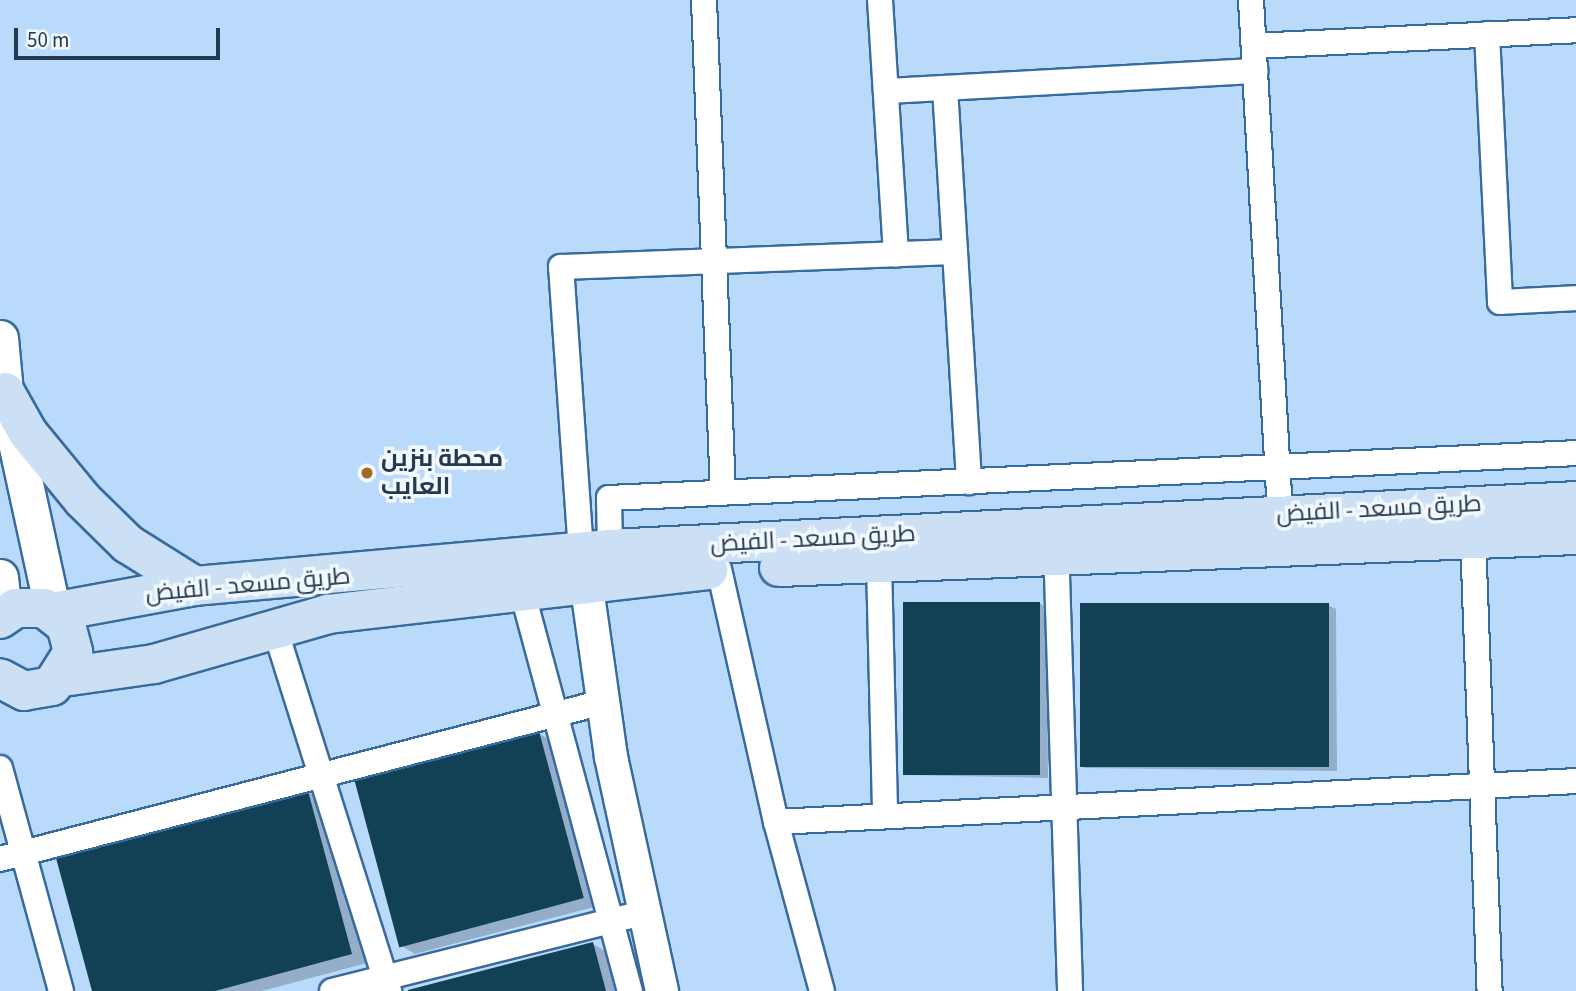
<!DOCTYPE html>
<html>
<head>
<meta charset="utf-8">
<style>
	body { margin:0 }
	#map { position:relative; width:1576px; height:991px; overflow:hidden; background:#badafc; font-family:"Source Sans 3",Cairo,sans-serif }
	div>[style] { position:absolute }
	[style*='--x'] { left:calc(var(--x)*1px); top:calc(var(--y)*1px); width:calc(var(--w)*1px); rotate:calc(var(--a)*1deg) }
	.shadow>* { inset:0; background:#0003 }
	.building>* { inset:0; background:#124155; transform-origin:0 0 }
	.roads { filter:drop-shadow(2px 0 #386b9d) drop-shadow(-2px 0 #386b9d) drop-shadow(0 2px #386b9d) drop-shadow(0 -2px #386b9d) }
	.minor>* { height:24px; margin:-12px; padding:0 12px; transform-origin:12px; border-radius:12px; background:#fff }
	.tertiary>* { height:32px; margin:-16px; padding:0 16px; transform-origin:16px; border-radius:16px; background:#fff }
	.secondary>* { height:35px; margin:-17.5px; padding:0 17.5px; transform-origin:17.5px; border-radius:17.5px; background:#fff }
	.primary>* { height:38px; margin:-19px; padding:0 19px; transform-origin:19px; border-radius:19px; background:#cce0f5 }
	.dots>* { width:19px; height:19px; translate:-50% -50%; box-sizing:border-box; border:4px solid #f2f8fe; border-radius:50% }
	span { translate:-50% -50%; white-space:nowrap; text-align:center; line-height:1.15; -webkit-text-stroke:7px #f2f8fe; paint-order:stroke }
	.poi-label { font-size:24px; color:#23394f; font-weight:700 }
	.left { translate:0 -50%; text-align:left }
	.street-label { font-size:24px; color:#23394f }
	.scale { position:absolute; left:14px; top:28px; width:206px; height:32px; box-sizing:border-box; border:4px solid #23394f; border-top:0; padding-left:9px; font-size:21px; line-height:24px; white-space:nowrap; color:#23394f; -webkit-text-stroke:5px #f2f8fe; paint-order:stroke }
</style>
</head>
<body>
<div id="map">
	<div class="shadow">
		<i style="clip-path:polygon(1039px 603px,1047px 608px,1048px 778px,906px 775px)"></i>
		<i style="clip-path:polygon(1328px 605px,1336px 609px,1337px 771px,1083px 768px)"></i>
		<i style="clip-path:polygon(538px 733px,554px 742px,598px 906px,415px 954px,400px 945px)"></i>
		<i style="clip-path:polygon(308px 792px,324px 802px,367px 963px,262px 991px,94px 991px)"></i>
		<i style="clip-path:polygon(593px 944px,609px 953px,619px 991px,411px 991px)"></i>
	</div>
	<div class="building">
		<i style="left:1040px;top:602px;width:173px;height:137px;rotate:90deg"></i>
		<i style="left:1329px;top:603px;width:164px;height:249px;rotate:90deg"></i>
		<i style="left:539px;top:731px;width:173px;height:191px;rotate:75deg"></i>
		<i style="clip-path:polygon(308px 791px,352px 954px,215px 991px,92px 991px,56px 858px)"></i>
		<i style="clip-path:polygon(593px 942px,606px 991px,408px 991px,408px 990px)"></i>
	</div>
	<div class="roads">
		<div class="minor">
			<i style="--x:704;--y:0;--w:493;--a:87.8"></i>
			<i style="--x:880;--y:0;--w:255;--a:86.4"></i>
			<i style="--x:1251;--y:0;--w:531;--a:86.76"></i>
			<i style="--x:1487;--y:34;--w:268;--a:87.2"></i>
			<i style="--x:1500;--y:302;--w:76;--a:-3"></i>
			<i style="--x:1254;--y:46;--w:322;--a:-2.8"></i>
			<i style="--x:945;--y:88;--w:395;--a:86.5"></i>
			<i style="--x:886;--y:91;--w:370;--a:-3.1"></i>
			<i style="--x:1473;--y:538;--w:453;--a:87.9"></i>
			<i style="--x:1056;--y:543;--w:448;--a:88.2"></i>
			<i style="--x:610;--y:549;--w:51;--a:-91.1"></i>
			<i style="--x:609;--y:498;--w:968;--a:-2.66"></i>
			<i style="--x:581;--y:552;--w:286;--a:-94"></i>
			<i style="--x:561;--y:267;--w:394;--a:-2.2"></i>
			<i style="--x:879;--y:564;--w:250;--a:88.6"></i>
			<i style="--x:719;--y:569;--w:259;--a:77.3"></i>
			<i style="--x:776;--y:822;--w:801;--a:-2.93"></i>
			<i style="--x:519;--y:580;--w:426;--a:74.9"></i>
			<i style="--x:275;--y:629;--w:380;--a:72.5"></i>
			<i style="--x:0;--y:768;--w:231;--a:74.7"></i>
			<i style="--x:776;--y:822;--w:175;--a:74.8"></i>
			<i style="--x:0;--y:859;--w:623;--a:-14.59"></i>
			<i style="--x:332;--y:991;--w:320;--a:-14.1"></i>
		</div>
		<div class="tertiary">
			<i style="--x:583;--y:560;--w:199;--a:81.9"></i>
			<i style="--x:611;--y:757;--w:239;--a:77.7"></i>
		</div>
		<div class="secondary">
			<i style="--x:0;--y:338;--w:54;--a:84.7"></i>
			<i style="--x:5;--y:392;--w:225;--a:77.7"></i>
			<i style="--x:0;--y:577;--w:38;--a:84"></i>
		</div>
		<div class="primary">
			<i style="--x:5;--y:392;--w:47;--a:60.7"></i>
			<i style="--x:28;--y:433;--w:87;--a:50.6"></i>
			<i style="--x:83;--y:500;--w:63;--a:44.4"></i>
			<i style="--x:128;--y:544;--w:79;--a:32.1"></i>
			<i style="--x:779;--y:567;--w:798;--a:-2.3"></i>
			<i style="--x:53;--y:612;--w:144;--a:-10.4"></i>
			<i style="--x:195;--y:586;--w:417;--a:-5.1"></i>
			<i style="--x:610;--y:549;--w:967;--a:-2.84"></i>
			<i style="--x:0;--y:619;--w:19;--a:-35"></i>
			<i style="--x:16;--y:608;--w:28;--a:0"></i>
			<i style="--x:44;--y:608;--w:28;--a:38"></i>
			<i style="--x:66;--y:625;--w:28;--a:75"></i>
			<i style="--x:73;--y:652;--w:40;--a:122"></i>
			<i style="--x:52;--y:686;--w:28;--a:170"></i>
			<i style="--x:24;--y:691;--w:27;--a:-152"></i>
			<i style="--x:63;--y:677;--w:92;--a:-8.1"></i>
			<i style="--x:154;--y:664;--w:181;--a:-16"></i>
			<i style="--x:328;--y:614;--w:383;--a:-6.6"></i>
		</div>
	</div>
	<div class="dots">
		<i style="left:367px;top:473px;background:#a06b24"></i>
	</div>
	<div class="poi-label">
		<span class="left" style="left:381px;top:473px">محطة بنزين<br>العايب</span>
	</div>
	<div class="street-label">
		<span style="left:1379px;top:509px;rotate:-3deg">طريق مسعد - الفيض</span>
		<span style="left:813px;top:539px;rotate:-3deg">طريق مسعد - الفيض</span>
		<span style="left:248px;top:585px;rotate:-5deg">طريق مسعد - الفيض</span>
	</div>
	<div class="scale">50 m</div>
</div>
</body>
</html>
